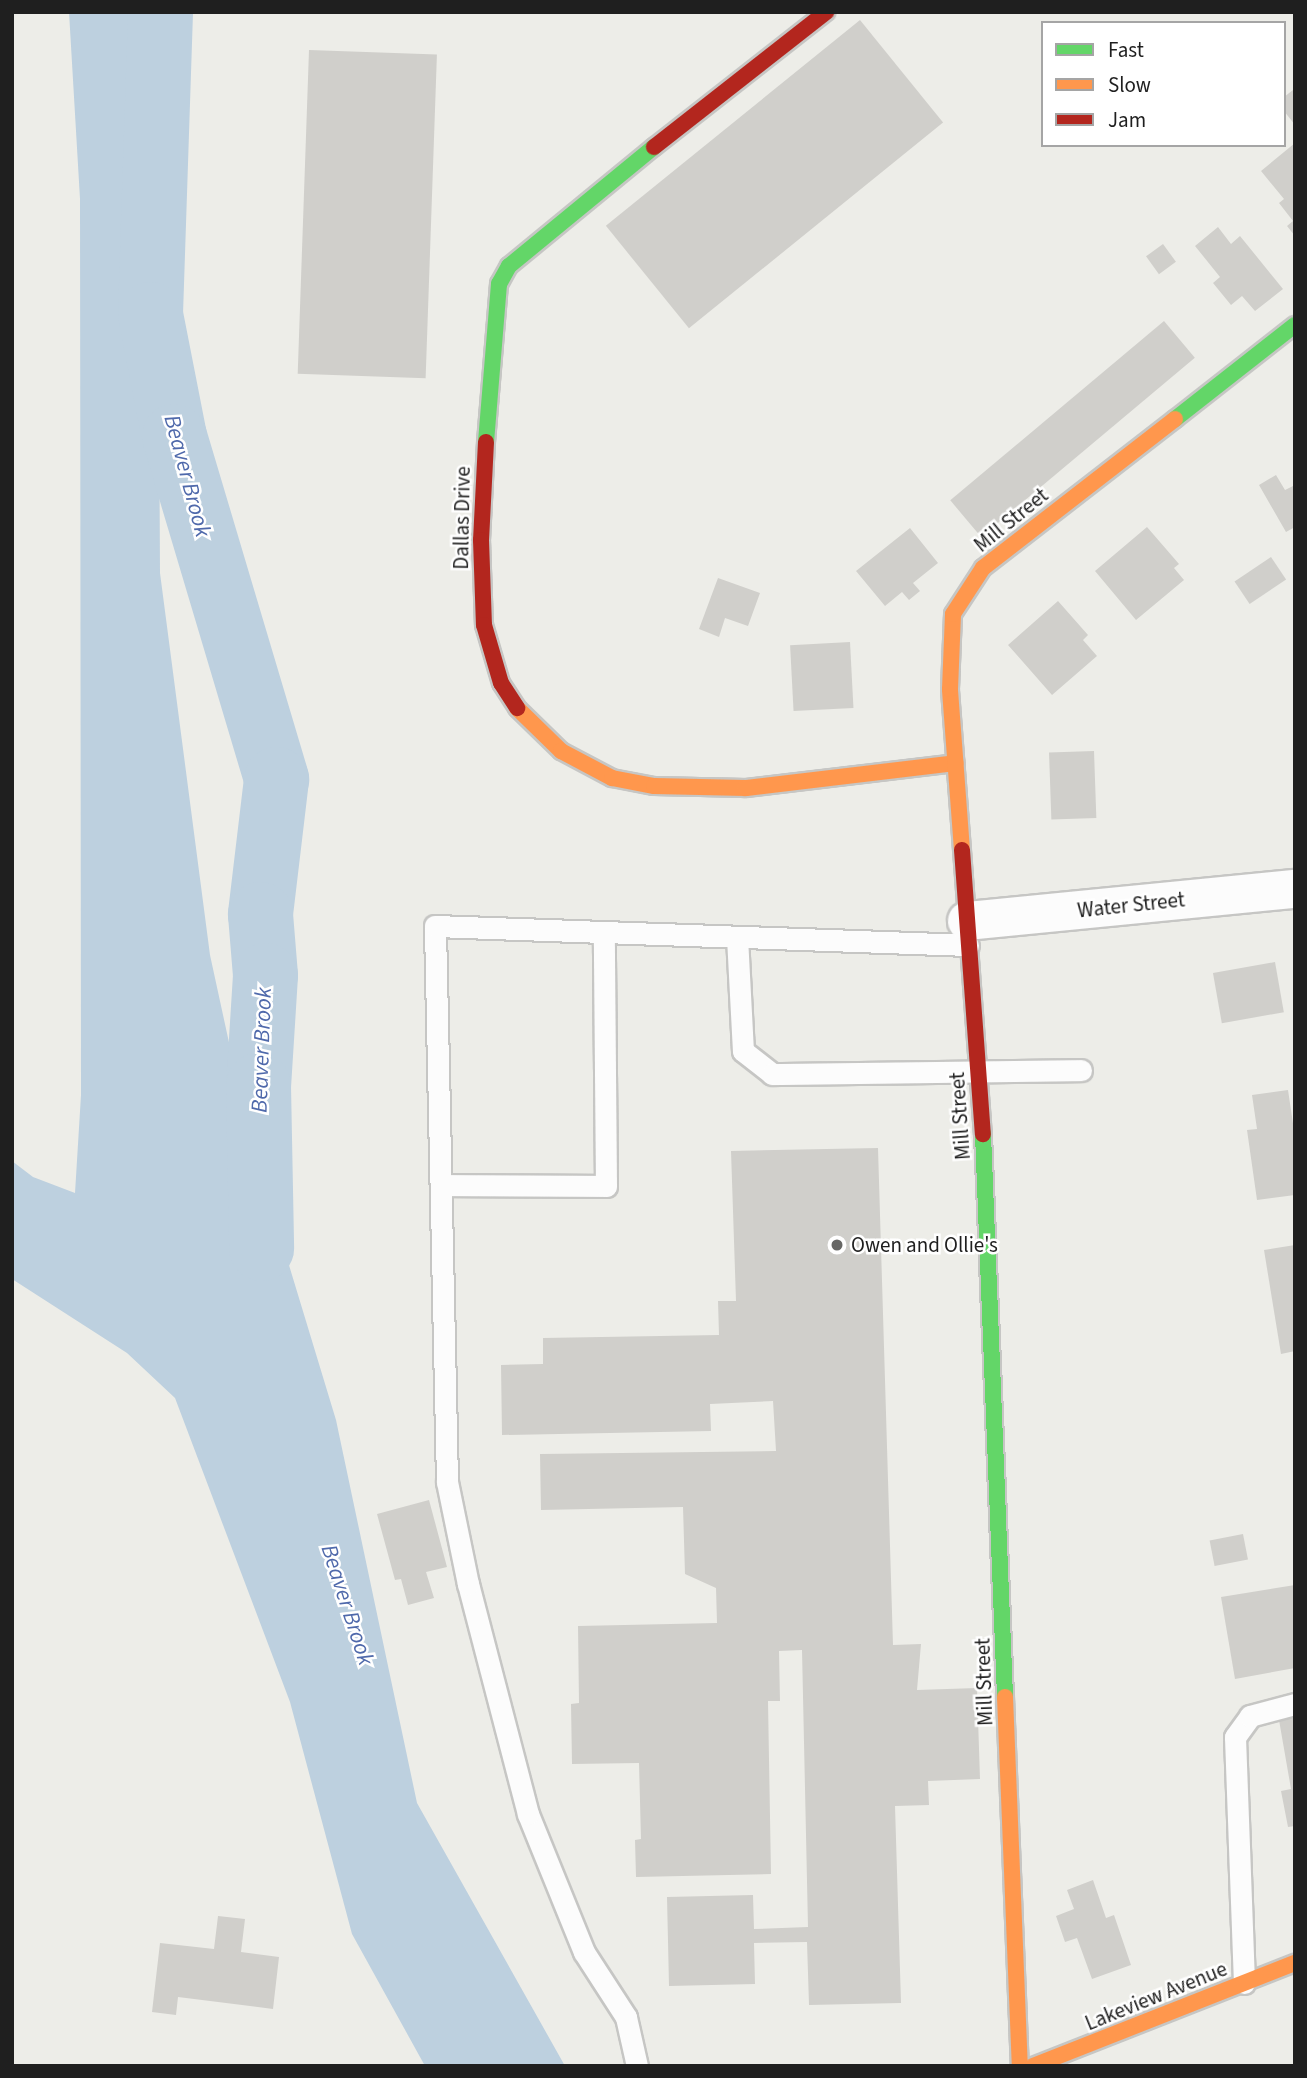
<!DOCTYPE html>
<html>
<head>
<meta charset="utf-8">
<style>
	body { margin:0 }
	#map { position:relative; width:1307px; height:2078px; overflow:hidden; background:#edede8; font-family:"Source Sans 3",sans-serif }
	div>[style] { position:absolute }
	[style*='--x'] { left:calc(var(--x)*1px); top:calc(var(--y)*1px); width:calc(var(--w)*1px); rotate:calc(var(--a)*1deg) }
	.water>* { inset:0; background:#bdd0df }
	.river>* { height:65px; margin:-32.5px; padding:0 32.5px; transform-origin:32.5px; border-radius:32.5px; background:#bdd0df }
	.building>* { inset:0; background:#d0cfcb; transform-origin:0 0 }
	.roads { filter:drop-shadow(2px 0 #c6c6c4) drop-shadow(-2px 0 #c6c6c4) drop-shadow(0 2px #c6c6c4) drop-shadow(0 -2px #c6c6c4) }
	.lane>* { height:21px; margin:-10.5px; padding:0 10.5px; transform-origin:10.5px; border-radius:10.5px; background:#fcfcfc }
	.street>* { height:38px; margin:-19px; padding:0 19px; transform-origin:19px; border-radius:19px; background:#fcfcfc }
	.fast>* { height:16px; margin:-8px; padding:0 8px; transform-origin:8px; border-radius:8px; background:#63d668 }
	.slow>* { height:16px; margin:-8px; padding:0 8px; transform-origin:8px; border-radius:8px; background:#ff974d }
	.jam>* { height:16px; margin:-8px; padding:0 8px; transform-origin:8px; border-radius:8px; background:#b3261e }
	.dots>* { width:19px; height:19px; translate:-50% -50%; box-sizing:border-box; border:4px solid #fff; border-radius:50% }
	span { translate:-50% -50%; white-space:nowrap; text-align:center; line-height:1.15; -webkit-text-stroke:5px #fff; paint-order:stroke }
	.street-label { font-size:21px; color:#1f1f1f }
	.poi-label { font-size:21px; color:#1f1f1f }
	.left { translate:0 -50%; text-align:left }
	.water-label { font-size:23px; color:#4f69ab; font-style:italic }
	.frame { position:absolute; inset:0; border:14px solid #1f1f1f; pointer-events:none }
	.legend { position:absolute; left:1041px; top:21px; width:245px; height:126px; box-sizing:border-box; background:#fff; border:2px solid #a5a5a5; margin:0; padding:9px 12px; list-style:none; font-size:21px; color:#1f1f1f }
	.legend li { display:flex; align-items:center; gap:14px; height:35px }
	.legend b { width:35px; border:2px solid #a5a5a5 }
</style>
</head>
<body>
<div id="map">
	<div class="water">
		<i style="clip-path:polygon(69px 12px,157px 12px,160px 573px,210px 955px,248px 1130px,336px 1420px,417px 1803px,565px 2066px,425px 2066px,352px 1934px,290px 1702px,175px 1398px,127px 1353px,12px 1279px,12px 1161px,33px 1177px,75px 1193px,81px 1095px,80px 199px)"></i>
	</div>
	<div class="river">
		<i style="--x:160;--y:12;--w:302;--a:91.9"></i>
		<i style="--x:150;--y:314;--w:124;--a:78.9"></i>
		<i style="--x:174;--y:436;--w:358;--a:73.4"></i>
		<i style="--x:276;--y:779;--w:136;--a:96.8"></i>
		<i style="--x:260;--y:914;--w:61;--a:85.3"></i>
		<i style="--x:265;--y:975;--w:110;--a:93.6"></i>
		<i style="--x:258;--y:1085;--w:163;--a:88.9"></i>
	</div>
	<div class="building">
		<i style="left:860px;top:20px;width:132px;height:327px;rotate:51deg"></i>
		<i style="left:309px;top:50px;width:128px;height:324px;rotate:2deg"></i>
		<i style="clip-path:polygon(1293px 90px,1295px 92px,1295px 125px,1284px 111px,1284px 97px)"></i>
		<i style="clip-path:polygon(1295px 143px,1295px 236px,1287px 226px,1293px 221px,1279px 203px,1284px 199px,1261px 171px)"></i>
		<i style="clip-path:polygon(1218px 227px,1231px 244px,1240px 236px,1283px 289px,1255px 311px,1242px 296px,1231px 305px,1213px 283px,1220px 277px,1195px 246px)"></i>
		<i style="left:1163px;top:244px;width:22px;height:21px;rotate:54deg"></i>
		<i style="left:1164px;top:321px;width:48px;height:279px;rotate:50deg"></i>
		<i style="clip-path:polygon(1276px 475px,1285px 490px,1295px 485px,1295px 527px,1286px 532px,1259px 485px)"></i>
		<i style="clip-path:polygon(1147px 527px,1179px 564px,1174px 568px,1184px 580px,1136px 620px,1095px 571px)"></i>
		<i style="clip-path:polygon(910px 528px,938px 563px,913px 583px,920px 591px,909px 600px,902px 592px,885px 606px,856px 571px)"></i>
		<i style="left:1271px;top:557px;width:27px;height:44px;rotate:56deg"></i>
		<i style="clip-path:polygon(718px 578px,760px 593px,748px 626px,725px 618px,719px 637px,699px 629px)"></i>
		<i style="clip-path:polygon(1058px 601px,1088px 635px,1083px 640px,1097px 656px,1052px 695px,1008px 645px)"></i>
		<i style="left:850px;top:642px;width:66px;height:60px;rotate:87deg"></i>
		<i style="left:1094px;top:751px;width:67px;height:45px;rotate:88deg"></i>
		<i style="left:1275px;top:962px;width:51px;height:63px;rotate:80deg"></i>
		<i style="clip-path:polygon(1288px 1090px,1295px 1137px,1295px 1195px,1257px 1200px,1247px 1130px,1257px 1129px,1252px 1095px)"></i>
		<i style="clip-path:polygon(878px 1148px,893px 1645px,921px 1644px,917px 1690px,977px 1688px,980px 1779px,928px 1781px,929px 1805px,895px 1806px,901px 2003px,809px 2005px,807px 1942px,754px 1943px,755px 1984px,669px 1986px,667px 1897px,753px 1895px,754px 1929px,808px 1927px,802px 1650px,779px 1651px,780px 1701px,768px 1701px,771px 1874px,636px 1877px,635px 1840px,641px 1839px,639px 1763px,572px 1764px,571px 1704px,579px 1703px,578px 1626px,717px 1623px,716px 1588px,685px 1574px,683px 1507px,541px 1510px,540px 1454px,776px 1451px,773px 1401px,710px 1404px,711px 1431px,502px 1435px,501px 1365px,543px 1364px,543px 1338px,719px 1335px,718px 1301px,736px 1301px,731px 1151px)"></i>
		<i style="clip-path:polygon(1295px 1245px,1295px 1351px,1281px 1354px,1264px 1250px)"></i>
		<i style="clip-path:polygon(429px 1500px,447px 1567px,426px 1572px,434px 1598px,408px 1605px,401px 1579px,395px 1580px,377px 1514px)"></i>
		<i style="left:1243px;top:1534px;width:26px;height:34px;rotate:79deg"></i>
		<i style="clip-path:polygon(1295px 1585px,1295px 1668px,1235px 1679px,1221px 1597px)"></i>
		<i style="clip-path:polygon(1295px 1718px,1295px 1826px,1288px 1827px,1281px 1791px,1291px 1789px,1279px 1720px)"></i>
		<i style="clip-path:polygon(1093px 1880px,1106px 1918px,1114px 1915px,1131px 1965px,1092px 1979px,1077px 1938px,1065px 1942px,1056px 1916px,1074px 1909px,1067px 1890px)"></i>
		<i style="clip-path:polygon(218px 1916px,245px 1919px,241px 1952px,279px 1957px,273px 2009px,178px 1997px,176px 2015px,152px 2012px,160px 1943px,214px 1949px)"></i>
	</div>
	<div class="roads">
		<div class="lane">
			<i style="--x:737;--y:937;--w:114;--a:87"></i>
			<i style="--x:743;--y:1051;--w:37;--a:38"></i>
			<i style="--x:772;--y:1074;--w:309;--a:-0.7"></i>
			<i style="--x:441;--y:1185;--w:165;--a:0.3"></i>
			<i style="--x:606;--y:1186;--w:254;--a:-90.5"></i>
			<i style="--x:1244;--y:1983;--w:246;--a:-92.1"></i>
			<i style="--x:1235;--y:1737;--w:26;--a:-54"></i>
			<i style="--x:1250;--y:1716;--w:47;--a:-14.9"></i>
			<i style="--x:637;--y:2066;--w:50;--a:-102.7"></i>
			<i style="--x:626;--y:2017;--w:77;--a:-122.9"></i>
			<i style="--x:584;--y:1952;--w:149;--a:-112.1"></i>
			<i style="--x:528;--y:1814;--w:238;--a:-104.6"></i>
			<i style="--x:468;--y:1584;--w:104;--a:-101.6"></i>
			<i style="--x:447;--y:1482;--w:556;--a:-91.24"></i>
			<i style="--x:435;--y:926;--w:533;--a:2.04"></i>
		</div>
		<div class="street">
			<i style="--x:967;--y:921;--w:330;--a:-5.6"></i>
		</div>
		<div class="fast">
			<i style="--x:1175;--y:419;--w:152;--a:-38.1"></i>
			<i style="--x:486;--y:442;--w:159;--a:-85.3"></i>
			<i style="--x:499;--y:284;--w:21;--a:-61"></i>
			<i style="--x:509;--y:266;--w:188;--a:-39.4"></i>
			<i style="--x:983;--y:1134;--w:563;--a:87.76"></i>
		</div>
		<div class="slow">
			<i style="--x:517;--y:708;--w:62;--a:44.3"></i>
			<i style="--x:561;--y:751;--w:58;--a:27.9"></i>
			<i style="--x:612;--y:778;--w:43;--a:10.8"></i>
			<i style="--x:654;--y:786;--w:92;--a:1.2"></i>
			<i style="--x:746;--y:788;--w:211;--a:-6.8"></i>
			<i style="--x:962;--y:850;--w:161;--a:-94.3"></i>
			<i style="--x:950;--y:689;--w:75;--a:-87.7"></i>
			<i style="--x:953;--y:614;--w:55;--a:-56.9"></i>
			<i style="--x:983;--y:568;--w:243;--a:-37.8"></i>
			<i style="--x:1005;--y:1697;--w:369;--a:87.7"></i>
			<i style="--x:1033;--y:2066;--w:282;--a:-21.5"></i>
		</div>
		<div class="jam">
			<i style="--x:654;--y:147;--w:219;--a:-38.1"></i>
			<i style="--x:486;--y:442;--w:98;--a:92.9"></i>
			<i style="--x:481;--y:540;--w:85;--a:88"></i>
			<i style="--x:484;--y:625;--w:60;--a:73.7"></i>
			<i style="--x:501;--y:683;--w:30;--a:57"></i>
			<i style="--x:962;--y:850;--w:285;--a:85.8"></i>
		</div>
	</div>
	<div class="dots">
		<i style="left:837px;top:1245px;background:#676765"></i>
	</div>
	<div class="street-label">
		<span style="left:462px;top:518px;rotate:-89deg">Dallas Drive</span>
		<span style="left:1011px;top:520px;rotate:-39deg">Mill Street</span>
		<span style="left:1131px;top:905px;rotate:-6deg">Water Street</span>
		<span style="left:960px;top:1116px;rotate:-94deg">Mill Street</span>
		<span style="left:984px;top:1682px;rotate:-92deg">Mill Street</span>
		<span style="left:1156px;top:1996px;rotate:-22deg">Lakeview Avenue</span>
	</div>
	<div class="poi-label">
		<span class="left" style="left:851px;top:1245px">Owen and Ollie's</span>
	</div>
	<div class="water-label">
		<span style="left:187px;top:476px;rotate:75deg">Beaver Brook</span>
		<span style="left:262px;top:1050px;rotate:-88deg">Beaver Brook</span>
		<span style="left:347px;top:1605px;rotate:72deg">Beaver Brook</span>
	</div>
	<div class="frame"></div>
	<ul class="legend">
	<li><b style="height:9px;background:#63d668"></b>Fast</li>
	<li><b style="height:9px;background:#ff974d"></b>Slow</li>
	<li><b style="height:9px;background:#b3261e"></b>Jam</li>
	</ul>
</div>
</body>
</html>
